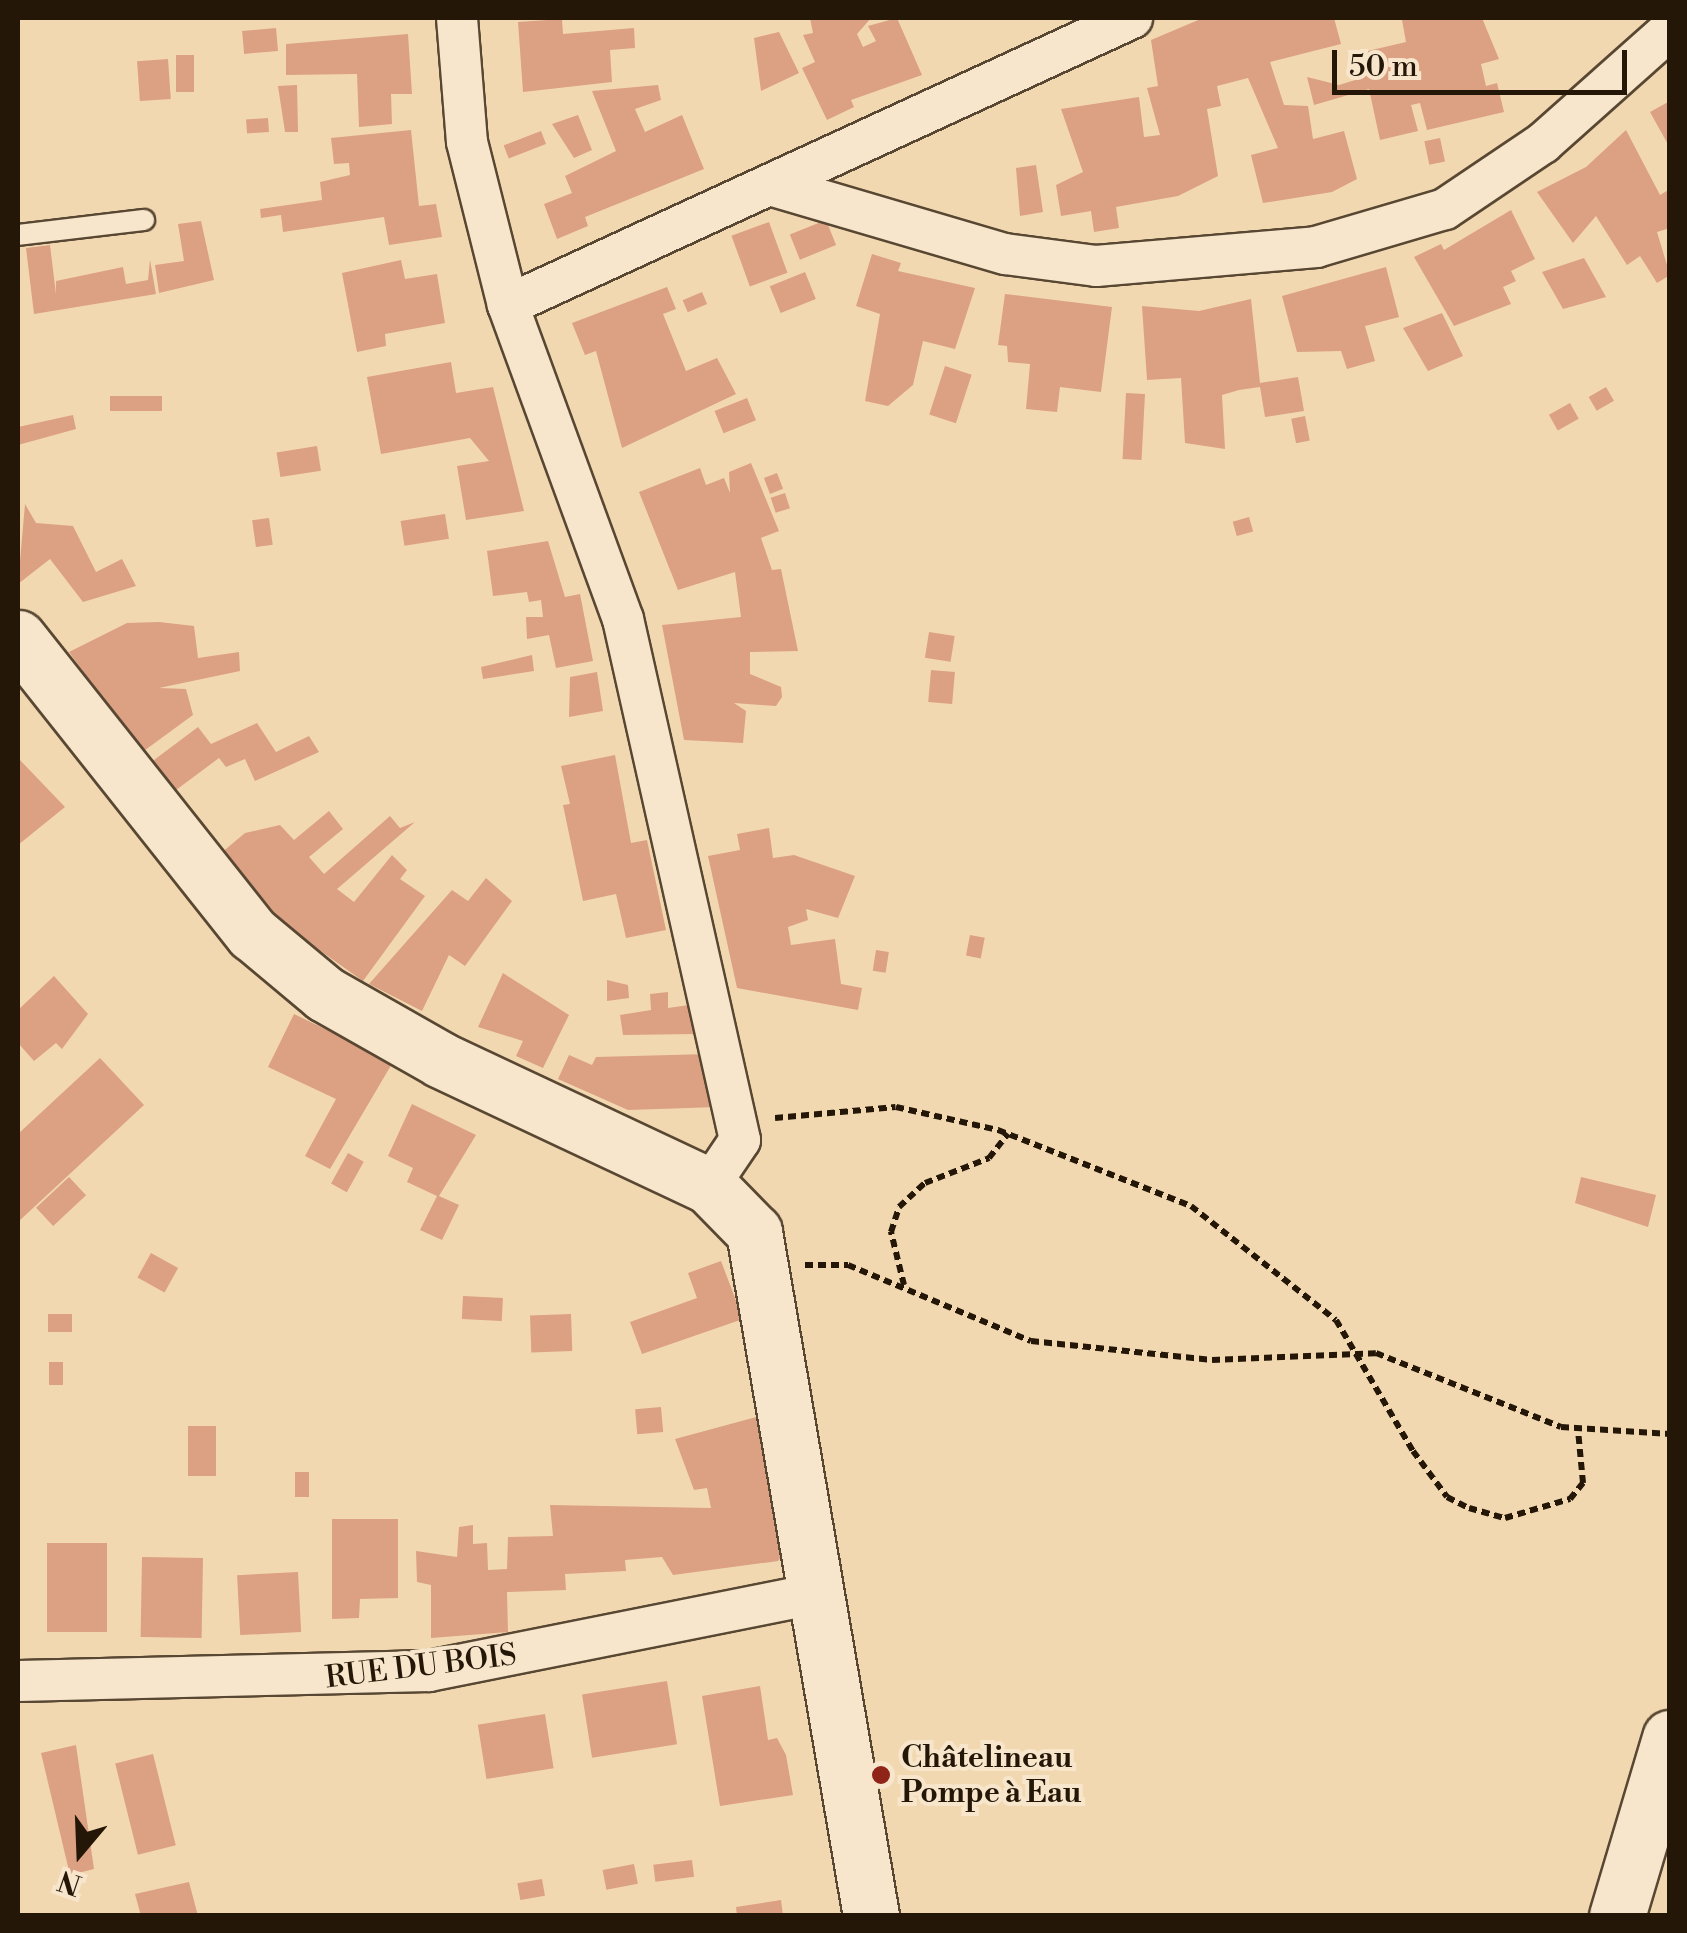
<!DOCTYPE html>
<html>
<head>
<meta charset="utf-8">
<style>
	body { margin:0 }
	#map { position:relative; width:1687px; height:1933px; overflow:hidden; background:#f2d8b1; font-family:"Libre Bodoni",serif }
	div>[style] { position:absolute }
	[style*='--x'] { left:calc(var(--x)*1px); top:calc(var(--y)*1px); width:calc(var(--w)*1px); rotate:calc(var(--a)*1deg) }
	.building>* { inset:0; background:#dca083; transform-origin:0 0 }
	.path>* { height:6px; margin-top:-3px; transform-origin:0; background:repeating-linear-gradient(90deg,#241707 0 8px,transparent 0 13px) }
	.roads { filter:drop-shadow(2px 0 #584732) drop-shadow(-2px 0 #584732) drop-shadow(0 2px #584732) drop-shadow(0 -2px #584732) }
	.lane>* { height:20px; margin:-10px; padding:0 10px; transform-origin:10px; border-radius:10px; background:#f7e6cc }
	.street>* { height:40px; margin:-20px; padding:0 20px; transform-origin:20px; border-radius:20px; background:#f7e6cc }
	.secondary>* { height:55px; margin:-27.5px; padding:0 27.5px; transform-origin:27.5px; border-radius:27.5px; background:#f7e6cc }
	.dots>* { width:28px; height:28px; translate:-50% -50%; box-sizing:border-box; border:5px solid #f7e6cc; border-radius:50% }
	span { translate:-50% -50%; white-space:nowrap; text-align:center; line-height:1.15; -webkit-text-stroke:8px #f7e6cc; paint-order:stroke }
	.street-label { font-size:30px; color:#241707 }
	.poi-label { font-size:30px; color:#241707; font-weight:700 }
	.left { translate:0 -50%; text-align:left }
	.frame { position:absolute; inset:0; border:20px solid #241707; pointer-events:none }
	.north { position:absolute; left:30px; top:1803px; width:100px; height:100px; -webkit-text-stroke:8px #f7e6cc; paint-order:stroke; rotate:199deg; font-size:28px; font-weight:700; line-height:40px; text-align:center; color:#241707 }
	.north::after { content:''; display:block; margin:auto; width:35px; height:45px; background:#241707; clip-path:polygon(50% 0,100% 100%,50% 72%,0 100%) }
	.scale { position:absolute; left:1332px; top:50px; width:295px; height:45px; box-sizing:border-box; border:5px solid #241707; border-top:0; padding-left:12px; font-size:30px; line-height:35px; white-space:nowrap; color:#241707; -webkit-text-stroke:8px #f7e6cc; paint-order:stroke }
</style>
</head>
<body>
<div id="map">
	<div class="building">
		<i style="clip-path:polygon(810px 18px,871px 18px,857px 34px,863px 47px,876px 41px,868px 26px,897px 18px,922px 75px,851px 100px,854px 107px,827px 120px,802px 68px,815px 62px,803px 35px,813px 33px)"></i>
		<i style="clip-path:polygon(1203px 18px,1334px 18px,1341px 44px,1270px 62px,1284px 105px,1308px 106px,1313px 139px,1344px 131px,1357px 179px,1332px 192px,1263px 203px,1251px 155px,1278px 148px,1248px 78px,1217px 86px,1221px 106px,1207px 109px,1218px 176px,1178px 196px,1116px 207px,1119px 228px,1094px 232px,1091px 211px,1061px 216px,1056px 185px,1083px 172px,1061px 109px,1139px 97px,1144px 137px,1160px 135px,1147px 88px,1158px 86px,1151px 40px)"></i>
		<i style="clip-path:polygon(1482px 18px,1499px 59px,1481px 64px,1486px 86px,1497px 83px,1504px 112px,1427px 130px,1420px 103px,1411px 105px,1418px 131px,1380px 140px,1369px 89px,1314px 105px,1307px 77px,1339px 85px,1365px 77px,1359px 53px,1406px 42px,1402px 20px)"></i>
		<i style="clip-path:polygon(562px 19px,563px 34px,634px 28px,635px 48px,610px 50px,612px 82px,523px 92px,518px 22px)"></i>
		<i style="left:276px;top:28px;width:23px;height:34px;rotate:85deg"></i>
		<i style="clip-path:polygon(779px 32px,799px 73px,761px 91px,754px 38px)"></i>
		<i style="clip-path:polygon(408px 34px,412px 94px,391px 94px,392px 124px,359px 127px,357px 74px,286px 75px,286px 44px)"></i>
		<i style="left:176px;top:55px;width:18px;height:37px"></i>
		<i style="left:168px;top:59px;width:40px;height:31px;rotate:86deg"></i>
		<i style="clip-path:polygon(297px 85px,298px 132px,285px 132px,278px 86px)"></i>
		<i style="clip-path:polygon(658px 85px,661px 100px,635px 109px,645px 132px,682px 115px,704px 169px,585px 217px,588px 226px,557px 239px,544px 204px,572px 193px,565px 176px,616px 151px,592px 91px)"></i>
		<i style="clip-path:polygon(1670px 101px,1670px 148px,1650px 112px)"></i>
		<i style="clip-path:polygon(578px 115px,592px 150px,574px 158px,552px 124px)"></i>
		<i style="left:268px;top:118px;width:14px;height:22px;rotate:86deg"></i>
		<i style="clip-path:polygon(411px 130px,419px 206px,436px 204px,442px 237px,389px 245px,384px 217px,283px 232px,281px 215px,261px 218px,260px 209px,322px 200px,320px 182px,350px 175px,349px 163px,334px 164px,331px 138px)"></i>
		<i style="clip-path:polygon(1626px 130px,1660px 195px,1670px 189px,1670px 228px,1657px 232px,1670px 275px,1657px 283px,1640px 256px,1627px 265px,1596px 216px,1573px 243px,1537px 192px,1586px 167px)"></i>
		<i style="left:541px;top:131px;width:14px;height:40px;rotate:69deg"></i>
		<i style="left:1440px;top:138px;width:24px;height:16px;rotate:78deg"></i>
		<i style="clip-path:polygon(1036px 165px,1043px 212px,1020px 216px,1016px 168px)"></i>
		<i style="clip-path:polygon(1511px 210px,1535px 259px,1511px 271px,1516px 281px,1503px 287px,1511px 304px,1454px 326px,1414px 257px,1441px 244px,1444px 250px)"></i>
		<i style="left:826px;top:220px;width:27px;height:39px;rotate:68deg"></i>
		<i style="clip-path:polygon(201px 221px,214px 280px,159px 293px,155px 265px,184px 261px,178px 224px)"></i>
		<i style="left:769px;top:222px;width:54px;height:40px;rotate:70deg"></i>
		<i style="clip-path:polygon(50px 245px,56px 294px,56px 281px,123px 267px,126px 284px,148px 280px,150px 260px,156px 294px,34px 314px,26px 248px)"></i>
		<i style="clip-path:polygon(872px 254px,901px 263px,898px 271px,975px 288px,955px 349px,923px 341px,913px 385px,888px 406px,865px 401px,880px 314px,856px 306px)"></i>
		<i style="clip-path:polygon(1584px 258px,1606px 297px,1563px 309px,1542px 272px)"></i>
		<i style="clip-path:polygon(401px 260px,405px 279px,437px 274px,445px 323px,385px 334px,386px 346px,357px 352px,342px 273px)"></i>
		<i style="clip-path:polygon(1386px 267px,1399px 317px,1365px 326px,1375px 361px,1347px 369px,1341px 351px,1297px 352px,1282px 296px)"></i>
		<i style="left:805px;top:272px;width:29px;height:38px;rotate:68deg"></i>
		<i style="clip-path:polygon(667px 287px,676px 309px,663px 314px,686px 371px,717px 358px,736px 394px,622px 448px,596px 351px,585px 355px,572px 323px)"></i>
		<i style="left:702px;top:292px;width:13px;height:21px;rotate:67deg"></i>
		<i style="clip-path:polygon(1005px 294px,1112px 307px,1101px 392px,1060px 387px,1057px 412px,1026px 409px,1030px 364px,1008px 362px,1007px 346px,998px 345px)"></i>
		<i style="clip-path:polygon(1251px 299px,1260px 383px,1298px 377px,1304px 411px,1265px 417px,1260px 387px,1239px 390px,1222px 395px,1225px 449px,1185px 443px,1181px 378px,1147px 380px,1142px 306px,1199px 311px)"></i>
		<i style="clip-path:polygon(1442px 313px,1463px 356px,1428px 371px,1403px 328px)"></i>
		<i style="clip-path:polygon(451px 362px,456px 393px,493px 387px,524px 511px,466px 520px,457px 466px,489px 461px,470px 438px,381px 454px,367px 377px)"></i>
		<i style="left:945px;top:366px;width:28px;height:51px;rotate:18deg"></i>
		<i style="left:1606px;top:387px;width:16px;height:20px;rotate:60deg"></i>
		<i style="left:1126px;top:393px;width:19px;height:66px;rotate:3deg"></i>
		<i style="left:162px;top:396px;width:15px;height:52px;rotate:90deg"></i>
		<i style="left:747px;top:398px;width:24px;height:35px;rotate:68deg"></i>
		<i style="left:1570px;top:403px;width:18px;height:24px;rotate:61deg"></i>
		<i style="clip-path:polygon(73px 415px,76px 429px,18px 445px,18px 427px)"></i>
		<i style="left:1305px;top:416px;width:25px;height:14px;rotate:79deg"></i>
		<i style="left:317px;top:446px;width:25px;height:41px;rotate:81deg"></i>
		<i style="clip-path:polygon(751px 463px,779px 531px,761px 538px,772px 570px,781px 569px,798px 651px,750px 652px,750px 674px,781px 687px,782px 697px,776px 706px,734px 703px,746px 711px,743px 743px,684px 740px,662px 625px,741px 617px,735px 572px,678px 590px,639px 492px,700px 468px,706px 485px,724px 478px,730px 493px,729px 472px)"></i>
		<i style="left:777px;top:473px;width:17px;height:14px;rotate:69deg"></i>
		<i style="left:785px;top:493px;width:16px;height:15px;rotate:72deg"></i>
		<i style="clip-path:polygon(25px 504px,36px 523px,73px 526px,96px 572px,122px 559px,136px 586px,83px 602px,50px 559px,18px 584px)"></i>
		<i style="left:445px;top:514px;width:25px;height:45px;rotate:81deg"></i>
		<i style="left:1249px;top:517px;width:15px;height:17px;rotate:74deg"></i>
		<i style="left:269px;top:518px;width:27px;height:17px;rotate:82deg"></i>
		<i style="clip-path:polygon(548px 541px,565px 597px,580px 594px,593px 661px,556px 668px,549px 635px,527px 639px,526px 617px,543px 617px,541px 600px,529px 602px,527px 592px,493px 596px,487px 551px)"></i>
		<i style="clip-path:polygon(159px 622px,194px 626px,198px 658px,239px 652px,240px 671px,159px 688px,186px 689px,193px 715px,141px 753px,69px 652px,127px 623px)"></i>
		<i style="left:929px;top:632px;width:26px;height:26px;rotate:9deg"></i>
		<i style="clip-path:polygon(532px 655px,534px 671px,483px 679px,481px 667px)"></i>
		<i style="left:931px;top:670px;width:24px;height:32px;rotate:5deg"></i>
		<i style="clip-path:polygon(597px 672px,603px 711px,569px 717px,570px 677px)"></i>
		<i style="clip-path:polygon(257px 723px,276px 752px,309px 736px,319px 752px,255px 781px,245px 759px,226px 767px,219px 758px,172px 793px,150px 763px,198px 727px,211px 744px)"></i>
		<i style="clip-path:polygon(615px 755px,631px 843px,647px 840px,666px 930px,626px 938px,616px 894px,583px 901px,563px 805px,570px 804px,561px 766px)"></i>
		<i style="clip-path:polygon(18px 758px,65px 807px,18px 845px)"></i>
		<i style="clip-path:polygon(329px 811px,343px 829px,309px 857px,324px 874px,390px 816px,400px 828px,415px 822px,337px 889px,354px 902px,392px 855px,407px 870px,400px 879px,425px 896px,363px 981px,291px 930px,220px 854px,245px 833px,280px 825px,294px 840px)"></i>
		<i style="clip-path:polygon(769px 828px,773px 858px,794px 855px,855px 876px,838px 918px,806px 909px,808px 920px,788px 927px,791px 945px,835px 939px,841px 984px,862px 988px,858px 1010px,737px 988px,708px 856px,740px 850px,737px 834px)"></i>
		<i style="clip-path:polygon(486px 878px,512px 901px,465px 966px,449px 955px,422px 1011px,369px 984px,452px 890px,468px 901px)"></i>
		<i style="left:970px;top:935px;width:15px;height:21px;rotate:11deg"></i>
		<i style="left:876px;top:950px;width:13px;height:21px;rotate:9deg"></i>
		<i style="clip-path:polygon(503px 973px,569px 1015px,543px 1068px,516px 1056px,523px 1041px,478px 1027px)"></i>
		<i style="clip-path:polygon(54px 976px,88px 1014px,62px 1049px,56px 1043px,34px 1061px,18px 1043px,18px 1010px)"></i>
		<i style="clip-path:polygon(607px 980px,628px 985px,629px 998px,607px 1001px)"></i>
		<i style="clip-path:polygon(668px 992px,668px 1008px,689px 1005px,696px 1034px,623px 1035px,620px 1015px,651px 1010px,650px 994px)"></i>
		<i style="clip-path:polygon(294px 1014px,393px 1062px,330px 1169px,305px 1156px,336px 1099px,268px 1067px)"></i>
		<i style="clip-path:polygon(708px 1054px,718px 1107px,628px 1110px,558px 1079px,569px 1055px,592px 1065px,596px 1057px)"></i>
		<i style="clip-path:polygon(100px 1058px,144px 1105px,18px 1222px,18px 1134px)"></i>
		<i style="clip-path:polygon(412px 1104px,476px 1135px,439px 1196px,459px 1205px,442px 1240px,420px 1230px,437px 1196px,407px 1182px,413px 1168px,388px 1156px)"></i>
		<i style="left:348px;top:1153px;width:18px;height:35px;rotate:29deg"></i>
		<i style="left:69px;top:1177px;width:25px;height:45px;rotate:47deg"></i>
		<i style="clip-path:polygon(1581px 1177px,1656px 1195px,1648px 1227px,1575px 1203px)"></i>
		<i style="left:151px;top:1253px;width:31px;height:28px;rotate:29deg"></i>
		<i style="clip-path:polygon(721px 1261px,743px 1319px,642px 1354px,630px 1322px,697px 1298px,688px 1273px)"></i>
		<i style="left:463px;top:1296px;width:40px;height:23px;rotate:3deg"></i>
		<i style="left:48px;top:1314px;width:24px;height:18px"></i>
		<i style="left:571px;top:1314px;width:37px;height:41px;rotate:88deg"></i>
		<i style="left:49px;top:1362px;width:14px;height:23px"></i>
		<i style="left:661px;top:1407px;width:25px;height:26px;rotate:85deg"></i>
		<i style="clip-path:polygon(760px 1416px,786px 1550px,778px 1561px,673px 1575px,662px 1557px,625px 1560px,626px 1571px,565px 1574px,566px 1590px,507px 1592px,508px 1632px,431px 1638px,431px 1585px,417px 1582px,416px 1551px,457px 1557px,459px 1527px,473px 1525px,473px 1544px,487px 1543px,488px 1570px,507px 1569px,508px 1537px,553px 1536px,550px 1505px,711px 1508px,707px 1488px,694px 1490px,675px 1439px)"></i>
		<i style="left:188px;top:1426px;width:28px;height:50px"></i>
		<i style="left:309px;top:1472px;width:25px;height:14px;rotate:90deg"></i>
		<i style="clip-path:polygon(332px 1519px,398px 1519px,398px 1598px,360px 1599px,359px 1618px,332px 1619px)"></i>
		<i style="left:107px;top:1543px;width:89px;height:60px;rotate:90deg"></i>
		<i style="left:142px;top:1557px;width:61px;height:80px;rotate:1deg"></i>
		<i style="left:298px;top:1572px;width:60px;height:61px;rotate:87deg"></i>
		<i style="left:667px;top:1681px;width:64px;height:86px;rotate:81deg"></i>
		<i style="clip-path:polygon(760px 1686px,768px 1740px,777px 1738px,786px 1755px,793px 1795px,720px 1806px,702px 1696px)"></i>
		<i style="left:545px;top:1714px;width:55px;height:68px;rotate:81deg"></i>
		<i style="clip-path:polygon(76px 1745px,94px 1869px,70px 1875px,41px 1753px)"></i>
		<i style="left:153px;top:1754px;width:94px;height:39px;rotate:76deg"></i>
		<i style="left:692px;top:1860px;width:17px;height:39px;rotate:83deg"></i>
		<i style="left:634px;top:1864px;width:20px;height:32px;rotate:79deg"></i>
		<i style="left:542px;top:1879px;width:17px;height:25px;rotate:80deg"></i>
		<i style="clip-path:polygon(189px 1882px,198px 1916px,141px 1916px,135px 1894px)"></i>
		<i style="clip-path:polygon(781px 1900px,783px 1916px,737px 1916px,736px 1907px)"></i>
	</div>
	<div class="path">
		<i style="--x:775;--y:1118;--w:121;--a:-5.2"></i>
		<i style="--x:896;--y:1107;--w:105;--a:12.7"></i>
		<i style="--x:998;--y:1130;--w:207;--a:21.5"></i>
		<i style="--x:1191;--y:1206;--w:184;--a:38.2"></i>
		<i style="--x:1336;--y:1320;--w:152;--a:59.6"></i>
		<i style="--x:1413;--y:1451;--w:57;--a:53.5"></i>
		<i style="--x:1447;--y:1497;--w:25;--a:27"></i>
		<i style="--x:1469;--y:1508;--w:37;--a:16"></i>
		<i style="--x:1505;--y:1518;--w:68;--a:-16.3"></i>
		<i style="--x:1570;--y:1499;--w:21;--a:-51"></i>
		<i style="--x:1583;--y:1483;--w:53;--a:-95.4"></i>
		<i style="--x:805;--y:1265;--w:43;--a:0"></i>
		<i style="--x:848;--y:1265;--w:198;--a:22.6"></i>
		<i style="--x:1031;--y:1341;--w:182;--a:6"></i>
		<i style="--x:1212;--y:1360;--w:164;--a:-2.4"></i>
		<i style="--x:1376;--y:1353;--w:199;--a:21.8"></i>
		<i style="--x:1561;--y:1427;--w:109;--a:3.7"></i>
		<i style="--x:904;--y:1285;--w:55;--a:-103.8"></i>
		<i style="--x:891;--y:1232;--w:26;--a:-72"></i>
		<i style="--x:899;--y:1207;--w:35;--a:-43"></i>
		<i style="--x:925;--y:1183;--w:69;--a:-21.3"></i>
		<i style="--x:989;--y:1158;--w:31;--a:-52"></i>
	</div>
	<div class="roads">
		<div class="lane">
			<i style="--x:18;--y:235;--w:127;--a:-6.8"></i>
		</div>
		<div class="street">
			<i style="--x:457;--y:18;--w:124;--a:85.4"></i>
			<i style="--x:467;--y:142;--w:168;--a:75.9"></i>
			<i style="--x:508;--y:305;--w:334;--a:69.9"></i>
			<i style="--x:623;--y:619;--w:534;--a:77.34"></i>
			<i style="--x:740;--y:1140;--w:55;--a:124"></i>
			<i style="--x:770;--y:185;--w:245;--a:16.4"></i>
			<i style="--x:1005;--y:254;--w:92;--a:7.5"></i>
			<i style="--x:1096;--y:266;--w:221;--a:-4.9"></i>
			<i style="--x:1316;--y:247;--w:134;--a:-16.4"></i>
			<i style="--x:1445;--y:209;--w:118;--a:-34"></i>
			<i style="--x:1543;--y:143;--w:170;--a:-41.7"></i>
			<i style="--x:508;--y:305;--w:687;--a:-24.7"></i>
			<i style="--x:18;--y:1681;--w:411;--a:-1.4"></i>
			<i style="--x:429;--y:1671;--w:398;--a:-11.3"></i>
		</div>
		<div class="secondary">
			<i style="--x:18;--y:638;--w:377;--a:51.6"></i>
			<i style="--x:252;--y:933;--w:95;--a:39.9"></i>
			<i style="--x:325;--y:994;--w:133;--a:29.6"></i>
			<i style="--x:441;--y:1060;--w:296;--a:25.2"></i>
			<i style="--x:709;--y:1186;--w:64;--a:45.6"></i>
			<i style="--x:754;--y:1232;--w:694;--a:80.29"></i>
			<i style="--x:1617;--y:1916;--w:186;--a:-73.4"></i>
		</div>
	</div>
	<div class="dots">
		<i style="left:881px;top:1775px;background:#8f2418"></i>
	</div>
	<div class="street-label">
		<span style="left:421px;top:1667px;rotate:-7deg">RUE DU BOIS</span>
	</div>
	<div class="poi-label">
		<span class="left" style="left:901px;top:1775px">Châtelineau<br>Pompe à Eau</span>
	</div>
	<div class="frame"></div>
	<div class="north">N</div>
	<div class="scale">50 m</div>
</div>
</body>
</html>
